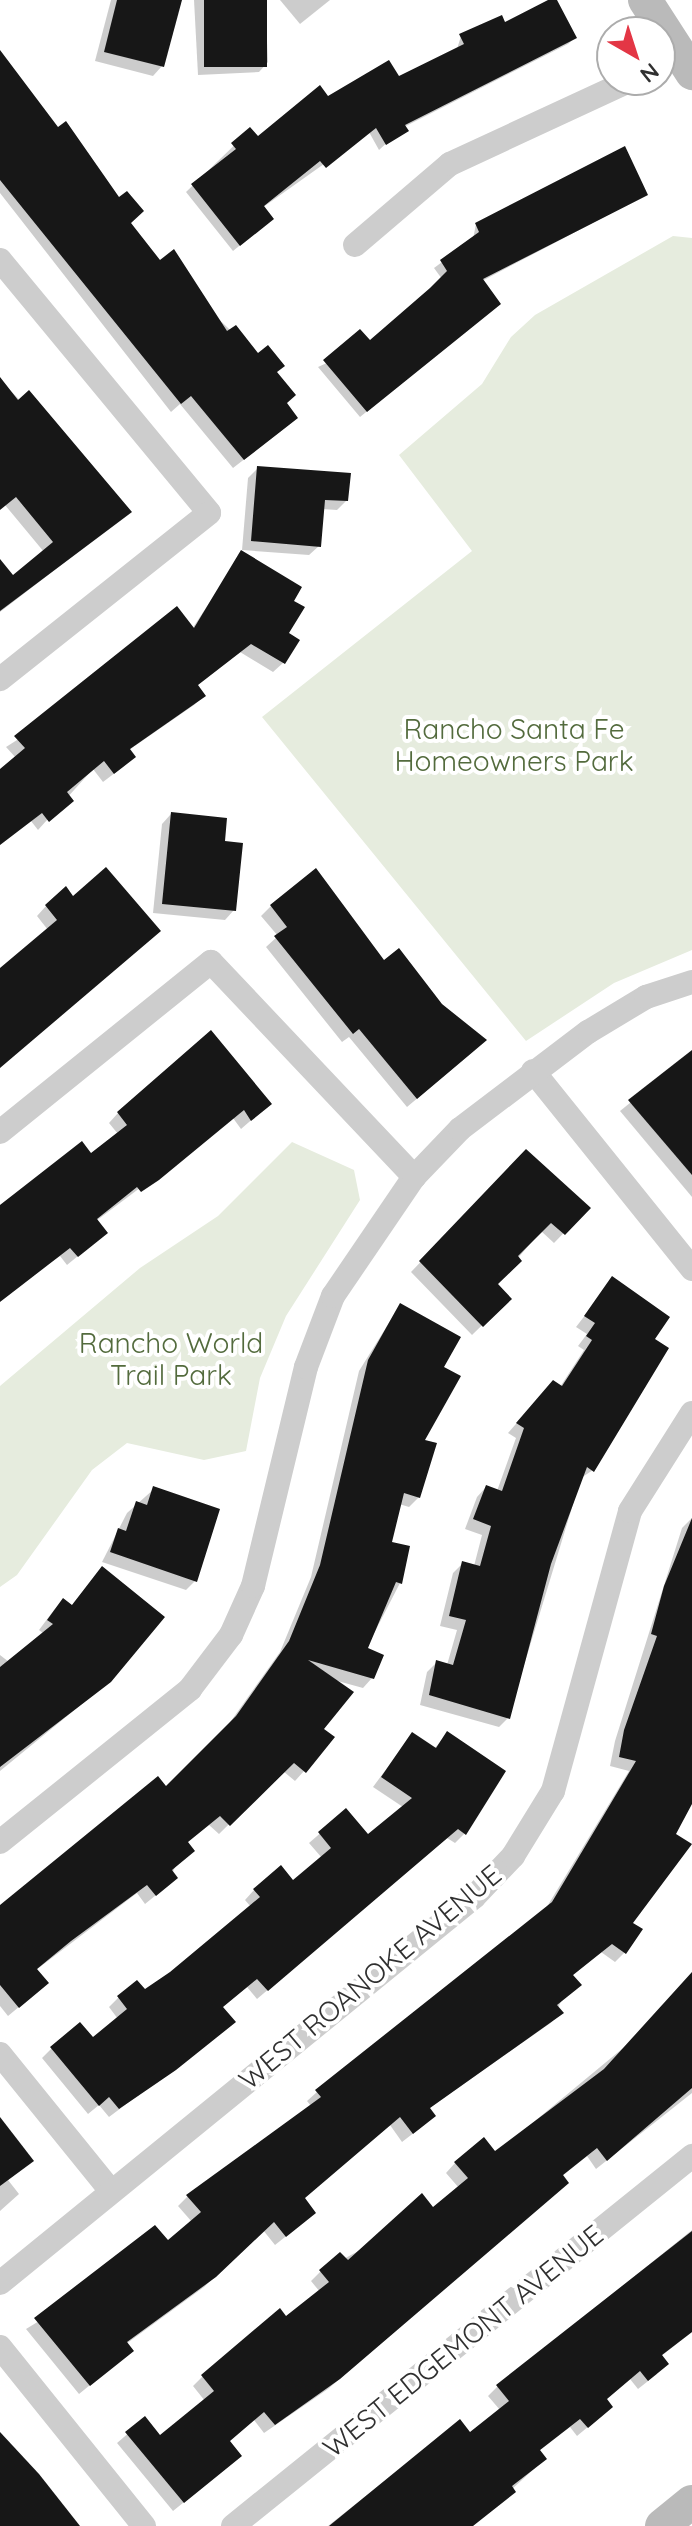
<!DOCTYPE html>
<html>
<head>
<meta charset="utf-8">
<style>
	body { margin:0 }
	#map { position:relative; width:692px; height:2526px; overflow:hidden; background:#fff; font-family:Quicksand,sans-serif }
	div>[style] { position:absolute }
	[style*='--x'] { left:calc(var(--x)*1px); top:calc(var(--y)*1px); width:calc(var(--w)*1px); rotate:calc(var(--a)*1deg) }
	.green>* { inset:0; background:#e6ecde }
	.shadow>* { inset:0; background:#0003 }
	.building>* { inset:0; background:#171717; transform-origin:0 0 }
	.street>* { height:24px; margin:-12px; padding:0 12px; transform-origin:12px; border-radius:12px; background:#cdcdcd }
	.secondary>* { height:34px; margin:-17px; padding:0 17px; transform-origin:17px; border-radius:17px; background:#bababa }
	span { translate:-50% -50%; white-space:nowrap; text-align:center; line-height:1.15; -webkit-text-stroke:8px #fff; paint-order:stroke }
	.park-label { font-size:28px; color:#536b3d }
	.street-label { font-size:28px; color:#303030 }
	.north { position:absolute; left:596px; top:16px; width:80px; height:80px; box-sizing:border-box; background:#fff; border:2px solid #acacac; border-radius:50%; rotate:141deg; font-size:22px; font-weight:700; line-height:32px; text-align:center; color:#303030 }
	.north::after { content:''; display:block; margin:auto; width:28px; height:36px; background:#e33645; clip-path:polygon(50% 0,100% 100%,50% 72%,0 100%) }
</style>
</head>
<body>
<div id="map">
	<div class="green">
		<i style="clip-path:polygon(673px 236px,692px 238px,692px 950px,614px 983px,526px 1041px,262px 717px,472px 551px,399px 455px,482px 384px,511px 337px,535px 315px)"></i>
		<i style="clip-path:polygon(292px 1142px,354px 1170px,360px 1200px,286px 1316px,260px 1378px,246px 1451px,204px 1460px,127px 1443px,92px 1470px,17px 1575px,0 1587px,0 1386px,140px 1268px,218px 1216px)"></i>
	</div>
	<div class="shadow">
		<i style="clip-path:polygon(111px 0,180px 0,162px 66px,153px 76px,95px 61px)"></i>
		<i style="clip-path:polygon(194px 0,265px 0,268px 62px,259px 72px,198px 75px)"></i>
		<i style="clip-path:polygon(280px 0,330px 0,300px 24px)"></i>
		<i style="clip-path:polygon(555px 0,575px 38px,568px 44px,404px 127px,379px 150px,369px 132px,262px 208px,265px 225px,233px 251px,186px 192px,250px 130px,258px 139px,328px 98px,398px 78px,457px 49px,461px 36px,504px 25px)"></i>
		<i style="clip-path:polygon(0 54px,160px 263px,275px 373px,286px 427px,233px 468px,180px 404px,171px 412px,0 193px)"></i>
		<i style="clip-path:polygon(646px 195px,482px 281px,492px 310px,360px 417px,318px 367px,370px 343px,442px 279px,434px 268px,473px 239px,476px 224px)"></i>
		<i style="clip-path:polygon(0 380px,130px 512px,0 612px,0 562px,12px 578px,44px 552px,5px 505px,0 509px)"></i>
		<i style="clip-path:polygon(258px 468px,347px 500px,337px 510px,322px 509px,319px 546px,309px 555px,242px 550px,248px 478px)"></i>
		<i style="clip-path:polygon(242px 553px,291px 601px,287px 634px,297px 640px,283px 663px,273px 672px,240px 652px,196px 686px,204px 696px,194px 705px,129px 750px,124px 766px,103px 782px,93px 769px,38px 830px,31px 821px,0 845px,0 772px,16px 758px,6px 747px,192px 629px)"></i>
		<i style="clip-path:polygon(171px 814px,223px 843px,234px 910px,225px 920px,153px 913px,162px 824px)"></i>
		<i style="clip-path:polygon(73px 899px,0 1066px,0 970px,48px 930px,37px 916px,46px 906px)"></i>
		<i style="clip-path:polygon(271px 906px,384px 963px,475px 1050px,407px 1107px,349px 1037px,342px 1042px,266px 947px,278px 936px,261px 916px)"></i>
		<i style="clip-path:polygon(692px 1053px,692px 1197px,620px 1111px)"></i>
		<i style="clip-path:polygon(270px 1104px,241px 1129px,233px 1118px,96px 1221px,106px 1233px,67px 1265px,60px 1256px,0 1297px,0 1205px,82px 1144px,91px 1156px,118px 1134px,109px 1123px,118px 1113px)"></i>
		<i style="clip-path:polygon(526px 1152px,588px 1208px,554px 1243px,541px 1231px,495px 1285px,509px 1299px,472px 1335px,411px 1272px)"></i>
		<i style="clip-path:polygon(613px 1279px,652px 1339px,593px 1470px,581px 1478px,508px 1718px,499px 1727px,420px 1705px,427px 1672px,437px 1662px,447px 1665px,457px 1630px,440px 1626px,453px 1573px,463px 1563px,474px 1566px,482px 1535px,465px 1529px,477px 1497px,486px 1487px,497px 1491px,516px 1438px,508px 1433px,544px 1392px,560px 1387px,584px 1350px,578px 1346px,587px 1334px,576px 1327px)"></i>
		<i style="clip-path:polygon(400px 1305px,441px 1368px,422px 1441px,419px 1497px,409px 1507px,399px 1504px,390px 1543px,400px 1583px,366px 1649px,372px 1678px,363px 1688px,334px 1680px,304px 1771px,295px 1781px,283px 1771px,219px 1834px,209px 1825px,186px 1843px,166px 1887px,145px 1904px,137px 1893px,36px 1970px,37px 1992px,8px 2016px,0 2006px,0 1909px,165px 1789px,226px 1728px,280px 1652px,311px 1577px,359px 1371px)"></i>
		<i style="clip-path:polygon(154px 1489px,195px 1581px,186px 1590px,102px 1562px,127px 1513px)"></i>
		<i style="clip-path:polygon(692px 1518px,692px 1800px,630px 1923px,625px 1952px,615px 1962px,601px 1952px,572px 1976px,552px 2022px,428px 2109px,424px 2125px,402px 2142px,390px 2125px,303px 2199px,304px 2222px,275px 2245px,263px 2230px,204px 2287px,126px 2344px,121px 2360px,79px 2394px,26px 2329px,167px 2243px,192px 2222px,178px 2206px,188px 2196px,311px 2106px,307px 2101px,317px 2092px,545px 1910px,629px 1771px,610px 1766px,615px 1741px,682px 1528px)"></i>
		<i style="clip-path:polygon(93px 1579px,110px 1681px,0 1771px,0 1655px,9px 1662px,44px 1634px,39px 1630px,54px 1610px,63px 1600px,71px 1606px)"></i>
		<i style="clip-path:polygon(412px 1734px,434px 1749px,447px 1734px,464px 1834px,455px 1843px,447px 1838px,257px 1999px,247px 1987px,221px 2008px,224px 2031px,109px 2117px,99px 2105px,88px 2114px,42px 2058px,52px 2048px,92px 2040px,118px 2019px,109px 2007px,118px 1998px,137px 1982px,145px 1991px,172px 1974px,251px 1907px,245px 1900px,254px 1890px,293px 1883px,322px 1858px,309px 1843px,346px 1811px,368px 1837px,403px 1807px,373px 1787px)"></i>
		<i style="clip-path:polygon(692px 1991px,692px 2093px,596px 2169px,587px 2156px,561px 2177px,556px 2192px,328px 2389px,264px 2433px,254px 2420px,228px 2442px,230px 2465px,173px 2511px,117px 2443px,145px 2419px,160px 2438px,205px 2401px,193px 2386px,202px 2377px,280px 2311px,286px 2319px,320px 2292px,311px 2281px,320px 2272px,433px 2210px,459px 2188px,446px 2173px,455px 2163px,495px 2154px)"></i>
		<i style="clip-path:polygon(0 2120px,21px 2170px,8px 2180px,19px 2194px,0 2211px)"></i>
		<i style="clip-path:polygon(692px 2230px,692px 2332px,660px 2357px,657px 2374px,638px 2389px,630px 2379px,605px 2400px,601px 2416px,577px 2436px,570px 2427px,539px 2451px,535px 2468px,472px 2526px,328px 2526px,459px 2422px,469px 2435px,500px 2410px,488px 2396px,498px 2386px)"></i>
	</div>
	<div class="building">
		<i style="clip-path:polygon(117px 0,182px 0,164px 67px,104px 52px)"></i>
		<i style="left:204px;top:0;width:63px;height:67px"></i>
		<i style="clip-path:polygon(548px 0,557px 0,577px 38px,405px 125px,409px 131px,386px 145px,376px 128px,326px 168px,320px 161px,264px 206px,274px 219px,240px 246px,191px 184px,236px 149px,231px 143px,250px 127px,258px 136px,320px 85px,328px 96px,389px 60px,399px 76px,464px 44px,459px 34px,502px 15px,505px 22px)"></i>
		<i style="clip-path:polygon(0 50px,58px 127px,66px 121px,119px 197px,127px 191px,144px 211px,131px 223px,160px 260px,174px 249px,227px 331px,236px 325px,258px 353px,268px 345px,285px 366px,277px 372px,296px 395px,287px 403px,298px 418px,244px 460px,191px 396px,181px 404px,0 180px)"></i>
		<i style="clip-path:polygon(625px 146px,648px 195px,483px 279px,501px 304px,367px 412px,323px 360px,360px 329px,370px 340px,430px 288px,447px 271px,440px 260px,479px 232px,475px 223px)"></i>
		<i style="clip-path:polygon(0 377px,18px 400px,29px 390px,132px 512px,0 611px,0 559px,13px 575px,53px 542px,16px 497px,0 510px)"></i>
		<i style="clip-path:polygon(257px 466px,351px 473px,348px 501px,325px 500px,321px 547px,251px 541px)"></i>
		<i style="clip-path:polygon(241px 550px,302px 587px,294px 601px,305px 607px,289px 633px,300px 640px,285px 664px,251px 644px,198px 685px,206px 696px,130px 749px,136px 757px,114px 774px,104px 761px,67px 792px,74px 801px,49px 822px,42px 813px,0 845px,0 769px,25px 748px,14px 736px,177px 606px,194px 628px)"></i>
		<i style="clip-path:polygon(171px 812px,227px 818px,225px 841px,243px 843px,236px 911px,162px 904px)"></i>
		<i style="clip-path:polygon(106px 867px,161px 931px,0 1068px,0 968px,57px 920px,45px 905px,66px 886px,73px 896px)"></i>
		<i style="clip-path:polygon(316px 868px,384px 960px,399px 948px,442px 1004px,487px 1040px,417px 1099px,359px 1029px,353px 1034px,274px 936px,287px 927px,270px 905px)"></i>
		<i style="clip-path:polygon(211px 1030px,272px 1104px,251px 1121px,244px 1110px,159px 1180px,141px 1192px,137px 1187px,97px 1219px,108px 1233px,78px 1257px,70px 1248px,0 1302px,0 1205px,82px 1141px,91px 1153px,127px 1125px,117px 1112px)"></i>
		<i style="clip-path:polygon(692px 1050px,692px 1175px,628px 1100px)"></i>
		<i style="clip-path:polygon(526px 1149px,591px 1208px,565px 1235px,551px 1223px,518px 1256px,522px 1261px,498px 1284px,512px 1299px,483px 1327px,419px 1261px)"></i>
		<i style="clip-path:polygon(612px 1276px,670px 1317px,655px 1339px,669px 1348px,594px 1472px,587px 1467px,551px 1564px,510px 1719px,429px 1695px,436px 1660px,453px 1665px,466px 1620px,449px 1616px,462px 1561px,480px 1566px,491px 1526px,473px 1519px,486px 1485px,502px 1491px,524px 1428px,516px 1423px,553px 1380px,562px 1386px,592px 1340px,586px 1336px,595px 1323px,584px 1316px)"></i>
		<i style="clip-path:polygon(400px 1303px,461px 1337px,444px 1367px,461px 1376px,425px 1440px,437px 1443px,420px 1498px,404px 1493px,392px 1542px,410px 1546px,402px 1584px,396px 1582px,368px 1648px,384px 1655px,374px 1679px,308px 1660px,354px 1692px,324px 1729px,335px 1737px,306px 1773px,294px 1763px,230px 1826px,220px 1816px,188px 1842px,195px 1851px,172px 1870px,178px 1878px,156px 1896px,147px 1885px,71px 1941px,37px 1969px,49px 1983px,19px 2008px,0 1985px,0 1905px,158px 1776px,166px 1786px,236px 1716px,289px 1641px,320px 1565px,368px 1360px)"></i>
		<i style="clip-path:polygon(153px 1486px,220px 1509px,197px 1582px,110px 1552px,118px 1528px,126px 1531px,136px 1501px,147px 1505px)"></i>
		<i style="clip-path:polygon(692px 1518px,692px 1804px,676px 1834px,692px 1844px,633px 1923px,643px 1929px,626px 1954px,612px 1944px,573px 1975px,582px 1985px,557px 2005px,564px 2013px,430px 2108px,436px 2116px,413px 2134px,400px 2117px,305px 2198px,316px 2213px,286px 2237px,274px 2222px,216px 2277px,127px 2342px,134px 2351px,90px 2386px,34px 2318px,155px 2225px,168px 2240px,201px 2212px,186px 2195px,321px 2097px,315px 2090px,552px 1902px,636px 1761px,619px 1757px,624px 1730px,657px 1636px,651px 1634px,664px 1586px)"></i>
		<i style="clip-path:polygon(102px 1566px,165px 1617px,111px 1682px,0 1767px,0 1667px,53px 1624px,47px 1620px,63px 1598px,72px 1605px)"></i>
		<i style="clip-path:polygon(447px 1731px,506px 1771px,466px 1835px,458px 1829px,268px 1991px,257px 1979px,223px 2007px,236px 2022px,176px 2070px,119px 2109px,109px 2097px,99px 2106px,50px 2047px,80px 2022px,93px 2037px,127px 2009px,117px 1996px,137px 1980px,145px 1989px,170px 1972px,260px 1897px,253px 1889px,281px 1865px,293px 1880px,331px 1848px,318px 1832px,346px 1808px,368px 1834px,412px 1798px,381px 1777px,412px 1732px,436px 1748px)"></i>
		<i style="clip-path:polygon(692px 1972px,692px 2088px,607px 2161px,597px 2148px,563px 2175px,569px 2183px,340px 2379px,275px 2425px,264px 2412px,230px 2441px,242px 2456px,184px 2503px,125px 2432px,145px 2416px,160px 2435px,214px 2391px,201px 2375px,280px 2308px,286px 2316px,329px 2282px,319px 2270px,340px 2252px,348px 2260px,422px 2193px,433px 2207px,468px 2178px,454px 2162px,484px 2137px,495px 2151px,604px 2069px)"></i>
		<i style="clip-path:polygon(0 2117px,34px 2161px,0 2186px)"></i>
		<i style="clip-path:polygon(692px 2231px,692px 2332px,662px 2355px,669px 2364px,648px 2381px,640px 2371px,607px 2399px,613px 2407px,588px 2428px,580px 2419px,540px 2450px,547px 2459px,512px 2486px,516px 2492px,473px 2526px,329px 2526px,460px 2419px,470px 2432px,509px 2401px,496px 2385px)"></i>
		<i style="clip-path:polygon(0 2432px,39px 2474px,80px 2526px,0 2526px)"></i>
	</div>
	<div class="street">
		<i style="--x:355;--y:245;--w:125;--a:-40.5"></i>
		<i style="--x:450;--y:164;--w:200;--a:-24.9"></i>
		<i style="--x:0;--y:260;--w:328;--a:50.4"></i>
		<i style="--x:209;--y:513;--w:267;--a:141.5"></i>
		<i style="--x:533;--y:1071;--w:254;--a:51.2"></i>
		<i style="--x:0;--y:1132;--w:271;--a:-38.9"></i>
		<i style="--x:211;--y:962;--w:296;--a:46.6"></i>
		<i style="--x:0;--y:1842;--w:244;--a:-38.8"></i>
		<i style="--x:190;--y:1689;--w:68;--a:-52.8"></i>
		<i style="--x:231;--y:1635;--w:54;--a:-65.8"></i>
		<i style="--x:253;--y:1586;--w:225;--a:-76.4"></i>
		<i style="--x:306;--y:1367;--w:76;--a:-69.2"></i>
		<i style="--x:333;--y:1296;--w:144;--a:-55.8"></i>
		<i style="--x:414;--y:1177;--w:66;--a:-46.2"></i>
		<i style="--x:460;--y:1129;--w:161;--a:-37.2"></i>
		<i style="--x:588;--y:1032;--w:68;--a:-31.1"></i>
		<i style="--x:646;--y:997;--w:48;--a:-18.1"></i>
		<i style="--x:0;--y:2054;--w:176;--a:51"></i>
		<i style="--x:0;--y:2283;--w:611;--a:-39.16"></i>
		<i style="--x:474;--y:1897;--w:57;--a:-46.4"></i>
		<i style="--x:513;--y:1856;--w:76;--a:-58.4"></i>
		<i style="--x:553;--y:1791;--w:290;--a:-74.6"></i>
		<i style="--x:630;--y:1511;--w:116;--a:-57.7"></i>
		<i style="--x:0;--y:2347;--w:230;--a:51.2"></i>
		<i style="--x:233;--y:2526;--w:590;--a:-38.87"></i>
	</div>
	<div class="secondary">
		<i style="--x:645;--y:0;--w:87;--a:57.2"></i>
		<i style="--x:662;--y:2526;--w:38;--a:-39"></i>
	</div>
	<div class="park-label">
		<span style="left:514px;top:745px">Rancho Santa Fe<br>Homeowners Park</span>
		<span style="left:171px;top:1359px">Rancho World<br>Trail Park</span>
	</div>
	<div class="street-label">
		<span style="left:370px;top:1977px;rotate:-40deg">WEST ROANOKE AVENUE</span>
		<span style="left:463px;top:2341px;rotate:-39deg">WEST EDGEMONT AVENUE</span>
	</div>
	<div class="north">N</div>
</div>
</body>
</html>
